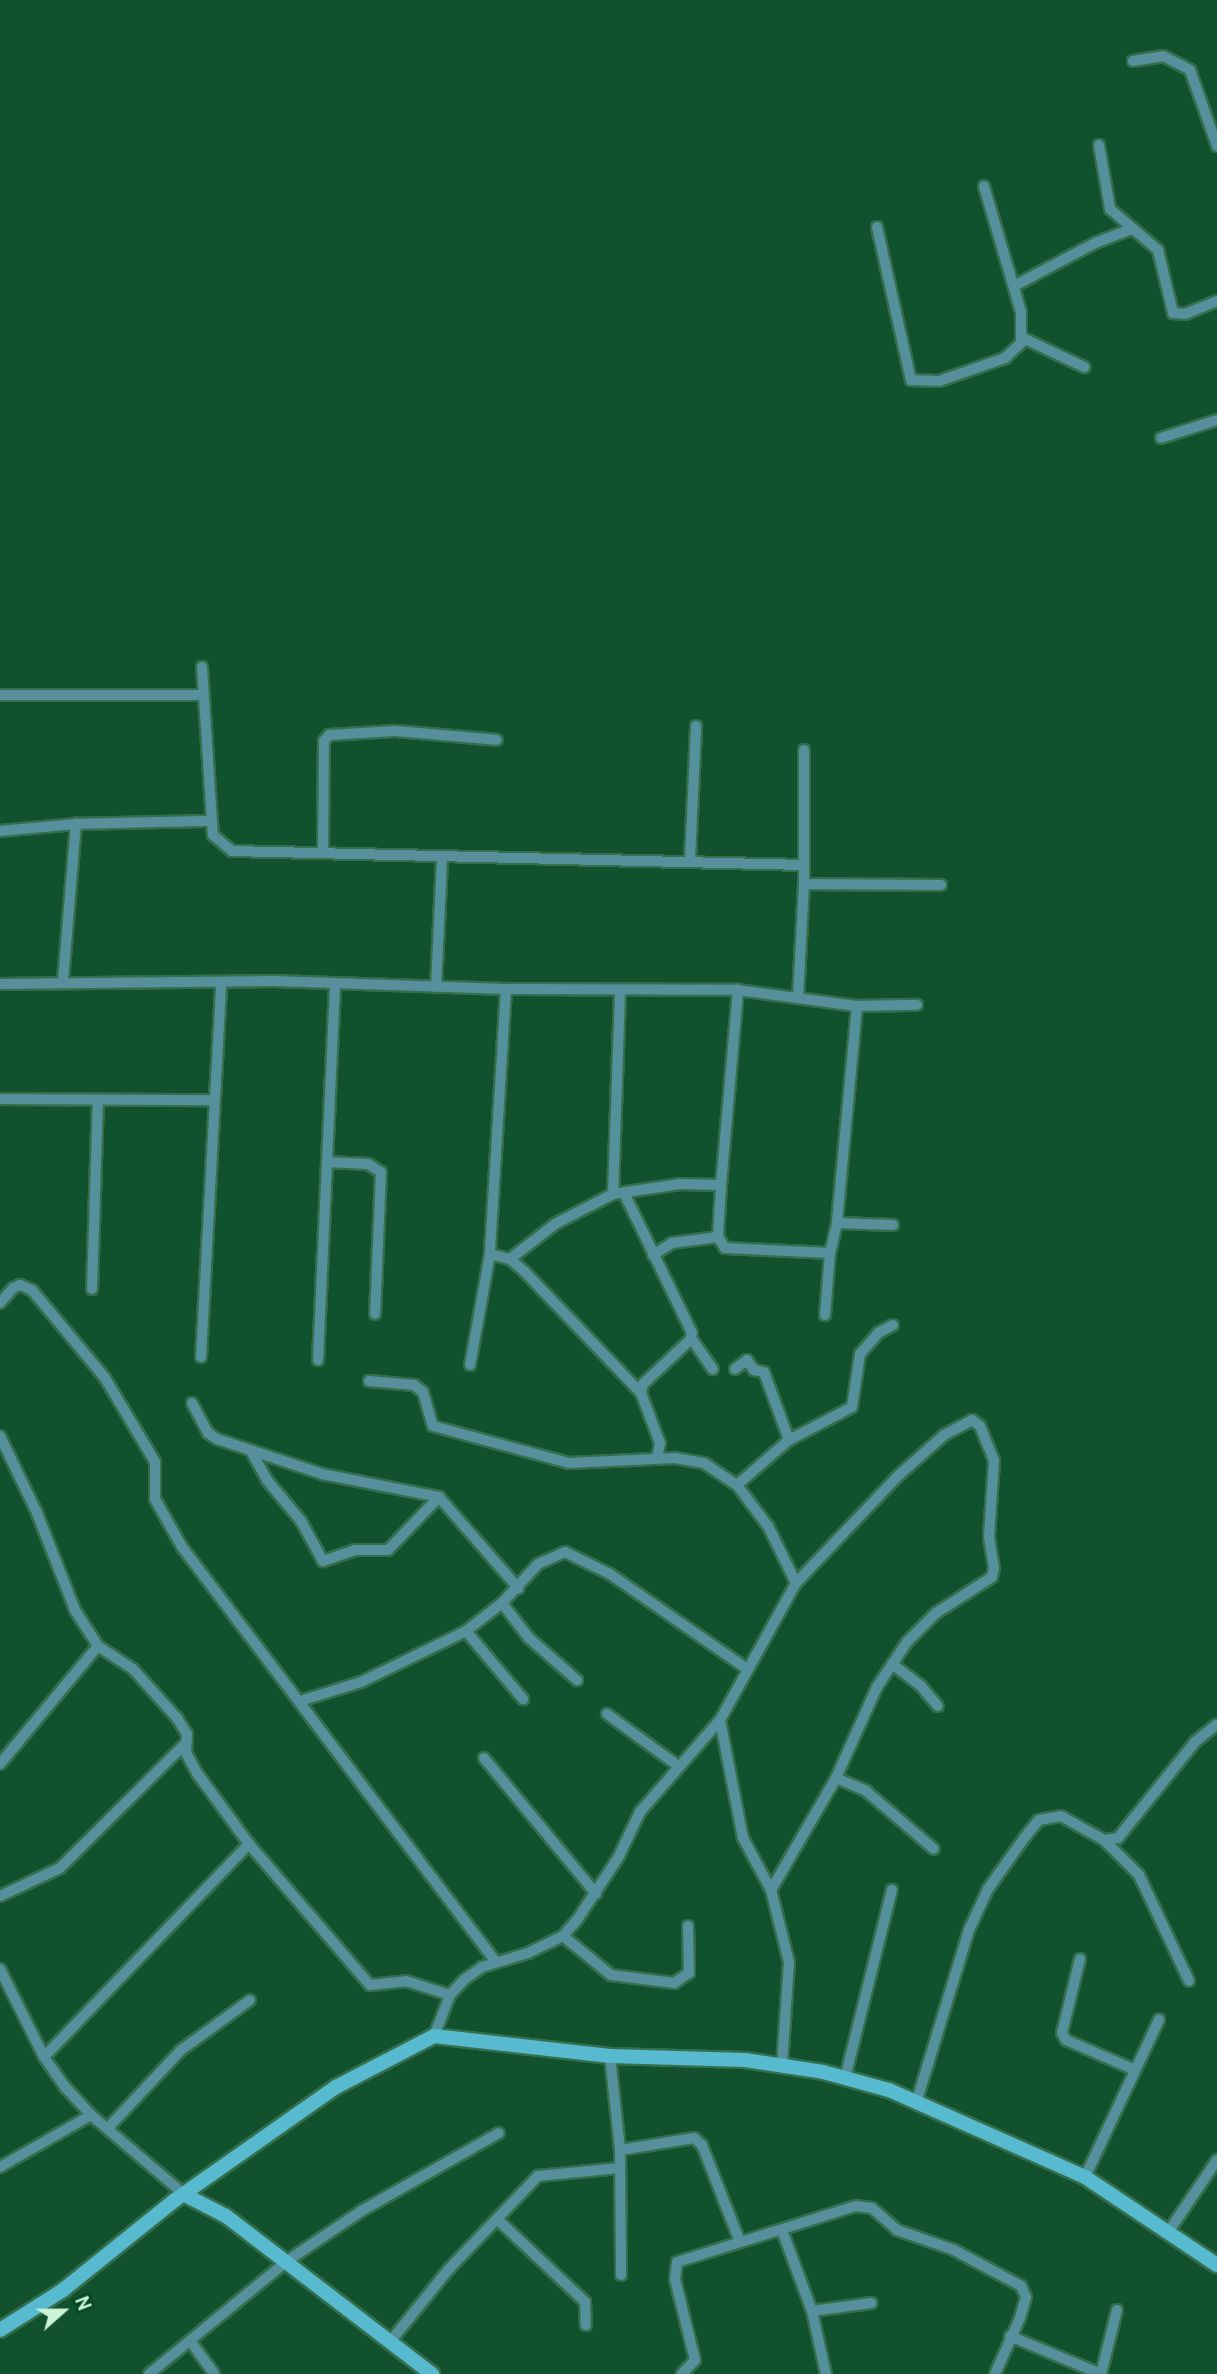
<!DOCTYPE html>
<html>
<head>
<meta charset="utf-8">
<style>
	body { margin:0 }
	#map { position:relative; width:1217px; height:2374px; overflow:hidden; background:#12512d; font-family:Cabin,sans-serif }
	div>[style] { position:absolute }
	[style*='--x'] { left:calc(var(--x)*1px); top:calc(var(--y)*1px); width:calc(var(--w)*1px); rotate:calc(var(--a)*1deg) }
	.roads { filter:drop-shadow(2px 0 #346e4c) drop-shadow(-2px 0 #346e4c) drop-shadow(0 2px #346e4c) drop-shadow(0 -2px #346e4c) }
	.street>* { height:10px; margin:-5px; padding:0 5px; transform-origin:5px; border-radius:5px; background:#56909d }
	.secondary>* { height:14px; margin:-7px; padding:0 7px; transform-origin:7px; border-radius:7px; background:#57bacf }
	span { translate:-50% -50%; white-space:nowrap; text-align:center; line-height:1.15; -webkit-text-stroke:6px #014623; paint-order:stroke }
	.north { position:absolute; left:28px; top:2276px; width:70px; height:70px; -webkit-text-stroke:5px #014623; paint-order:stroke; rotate:69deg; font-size:19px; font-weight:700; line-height:28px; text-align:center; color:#cef4d8 }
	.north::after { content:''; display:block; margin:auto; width:24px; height:32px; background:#cef4d8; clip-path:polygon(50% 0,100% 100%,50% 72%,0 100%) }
</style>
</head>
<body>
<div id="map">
	<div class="roads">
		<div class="street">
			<i style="--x:1133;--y:61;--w:30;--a:-9"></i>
			<i style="--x:1163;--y:56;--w:30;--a:27"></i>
			<i style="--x:1190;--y:70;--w:81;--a:70.4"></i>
			<i style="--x:1099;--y:145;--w:65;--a:80.2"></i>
			<i style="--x:1110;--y:209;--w:63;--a:40.5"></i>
			<i style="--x:1158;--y:250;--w:65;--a:76.6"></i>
			<i style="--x:1173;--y:313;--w:12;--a:5"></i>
			<i style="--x:1185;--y:314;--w:35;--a:-22"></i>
			<i style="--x:877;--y:227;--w:157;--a:77.5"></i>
			<i style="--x:911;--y:380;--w:28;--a:2"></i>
			<i style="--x:939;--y:381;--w:70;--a:-19.2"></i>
			<i style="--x:1005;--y:358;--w:22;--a:-43"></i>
			<i style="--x:1021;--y:343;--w:31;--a:-90"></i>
			<i style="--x:1021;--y:312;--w:131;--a:-106.4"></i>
			<i style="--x:1014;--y:286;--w:92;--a:-28"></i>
			<i style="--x:1095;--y:243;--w:39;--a:-21"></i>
			<i style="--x:1023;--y:338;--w:68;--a:25.4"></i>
			<i style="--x:1161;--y:438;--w:59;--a:-17.8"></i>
			<i style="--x:202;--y:667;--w:168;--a:86.3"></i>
			<i style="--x:213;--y:835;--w:25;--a:40"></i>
			<i style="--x:232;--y:851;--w:572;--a:1.4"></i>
			<i style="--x:0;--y:695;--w:203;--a:0"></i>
			<i style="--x:0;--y:831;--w:76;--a:-5.3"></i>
			<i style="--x:323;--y:853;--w:112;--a:-89.5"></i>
			<i style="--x:324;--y:741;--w:8;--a:-50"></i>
			<i style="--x:329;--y:735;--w:66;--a:-3.5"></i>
			<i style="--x:395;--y:731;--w:102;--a:5"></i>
			<i style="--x:690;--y:860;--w:134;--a:-87.4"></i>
			<i style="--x:804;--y:884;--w:137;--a:0.4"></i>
			<i style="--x:63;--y:981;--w:158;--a:-85.3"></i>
			<i style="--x:76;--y:824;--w:134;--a:-1.3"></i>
			<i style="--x:0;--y:984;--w:275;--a:-0.6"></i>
			<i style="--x:275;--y:981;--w:231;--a:2"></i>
			<i style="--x:506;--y:989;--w:232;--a:0.2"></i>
			<i style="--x:738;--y:990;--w:120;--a:7.7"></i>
			<i style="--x:857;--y:1006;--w:218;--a:95.3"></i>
			<i style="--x:837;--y:1223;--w:31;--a:103"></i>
			<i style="--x:830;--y:1253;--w:105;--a:-177.3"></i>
			<i style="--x:725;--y:1248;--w:13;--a:-122"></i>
			<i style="--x:718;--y:1237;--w:52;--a:-86.7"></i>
			<i style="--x:721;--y:1185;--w:41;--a:-178.6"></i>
			<i style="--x:680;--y:1184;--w:68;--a:171.5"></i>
			<i style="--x:613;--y:1194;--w:65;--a:152.7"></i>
			<i style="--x:555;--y:1224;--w:57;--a:142.1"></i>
			<i style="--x:436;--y:987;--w:128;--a:-87.3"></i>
			<i style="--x:506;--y:989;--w:265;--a:93.5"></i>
			<i style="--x:490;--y:1254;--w:21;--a:14"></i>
			<i style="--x:510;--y:1259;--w:18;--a:41"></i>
			<i style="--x:524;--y:1271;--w:169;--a:46.2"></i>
			<i style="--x:798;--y:998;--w:114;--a:-87"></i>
			<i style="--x:804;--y:884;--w:134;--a:-90"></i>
			<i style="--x:857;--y:1006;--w:60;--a:-1"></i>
			<i style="--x:0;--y:1099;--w:214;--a:0.3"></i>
			<i style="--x:328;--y:1162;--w:40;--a:2.9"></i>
			<i style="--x:368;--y:1164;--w:15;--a:32"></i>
			<i style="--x:381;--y:1172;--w:142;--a:92.4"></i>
			<i style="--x:721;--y:1185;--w:196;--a:-85"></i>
			<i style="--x:613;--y:1194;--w:204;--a:-88"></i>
			<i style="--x:625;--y:1195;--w:153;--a:64.1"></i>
			<i style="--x:692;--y:1333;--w:7;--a:106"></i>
			<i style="--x:690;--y:1340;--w:64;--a:136.9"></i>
			<i style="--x:643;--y:1384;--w:9;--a:103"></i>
			<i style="--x:641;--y:1393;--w:53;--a:69.2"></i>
			<i style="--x:660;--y:1443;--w:16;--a:101"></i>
			<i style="--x:837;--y:1223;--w:56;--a:2"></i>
			<i style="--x:653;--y:1255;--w:22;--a:-32"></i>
			<i style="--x:672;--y:1243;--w:46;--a:-7.4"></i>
			<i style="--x:92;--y:1289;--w:189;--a:-88.2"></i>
			<i style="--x:0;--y:1303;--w:20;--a:-49"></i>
			<i style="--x:13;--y:1288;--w:8;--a:-23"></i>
			<i style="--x:20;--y:1285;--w:13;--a:23"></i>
			<i style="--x:32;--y:1290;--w:114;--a:50.3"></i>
			<i style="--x:105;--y:1378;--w:98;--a:59.2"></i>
			<i style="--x:155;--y:1462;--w:37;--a:90"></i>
			<i style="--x:155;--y:1499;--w:55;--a:60.6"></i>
			<i style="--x:182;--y:1547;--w:520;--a:52.89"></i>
			<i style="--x:825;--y:1315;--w:62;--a:-85.4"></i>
			<i style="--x:691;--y:1338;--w:38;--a:55"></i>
			<i style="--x:201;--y:1357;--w:375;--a:-86.9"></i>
			<i style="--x:318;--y:1360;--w:376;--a:-87.4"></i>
			<i style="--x:470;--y:1365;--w:113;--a:-79.8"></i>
			<i style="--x:735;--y:1369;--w:15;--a:-37"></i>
			<i style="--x:747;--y:1360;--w:12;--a:55"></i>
			<i style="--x:754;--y:1370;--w:10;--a:11"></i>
			<i style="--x:764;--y:1372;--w:72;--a:69.8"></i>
			<i style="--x:369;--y:1381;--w:45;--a:5.1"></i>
			<i style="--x:414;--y:1385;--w:11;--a:38"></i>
			<i style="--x:423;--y:1392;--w:35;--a:74"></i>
			<i style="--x:433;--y:1426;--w:141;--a:15.2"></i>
			<i style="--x:569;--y:1463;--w:106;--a:-2.7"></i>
			<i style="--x:675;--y:1458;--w:29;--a:10"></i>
			<i style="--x:704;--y:1463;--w:40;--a:34"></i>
			<i style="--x:737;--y:1485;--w:51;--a:52.9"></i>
			<i style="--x:768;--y:1526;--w:64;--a:63.8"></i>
			<i style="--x:192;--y:1403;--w:34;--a:62"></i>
			<i style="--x:208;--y:1433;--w:11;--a:34"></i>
			<i style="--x:217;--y:1439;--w:111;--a:18.4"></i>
			<i style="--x:322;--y:1474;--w:119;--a:11.1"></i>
			<i style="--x:439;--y:1497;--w:121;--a:49"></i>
			<i style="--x:0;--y:1436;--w:85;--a:64.3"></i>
			<i style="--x:37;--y:1513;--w:104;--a:68.6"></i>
			<i style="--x:75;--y:1610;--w:43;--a:57.4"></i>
			<i style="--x:98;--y:1646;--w:42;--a:33.3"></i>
			<i style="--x:133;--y:1669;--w:66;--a:48.1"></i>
			<i style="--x:177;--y:1718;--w:19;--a:58"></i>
			<i style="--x:187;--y:1734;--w:19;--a:93"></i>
			<i style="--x:186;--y:1753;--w:23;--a:61"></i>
			<i style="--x:197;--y:1773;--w:88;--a:53.8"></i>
			<i style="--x:249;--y:1844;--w:186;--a:49.4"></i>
			<i style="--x:370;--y:1985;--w:36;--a:-6"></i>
			<i style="--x:406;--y:1981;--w:46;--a:17.7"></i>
			<i style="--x:251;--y:1451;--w:33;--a:61"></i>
			<i style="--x:267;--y:1480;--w:53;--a:50.3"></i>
			<i style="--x:301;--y:1521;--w:46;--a:61.2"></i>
			<i style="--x:323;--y:1561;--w:34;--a:-19"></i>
			<i style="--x:355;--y:1550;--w:33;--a:0"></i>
			<i style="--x:388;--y:1550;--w:74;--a:-46.1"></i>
			<i style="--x:737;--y:1485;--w:69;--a:-40.9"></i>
			<i style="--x:789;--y:1440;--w:71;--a:-27.6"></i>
			<i style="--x:852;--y:1407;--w:54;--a:-81.4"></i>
			<i style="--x:860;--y:1354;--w:28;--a:-49"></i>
			<i style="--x:878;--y:1333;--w:17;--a:-28"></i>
			<i style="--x:502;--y:1603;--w:44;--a:52.4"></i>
			<i style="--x:529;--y:1638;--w:64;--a:41.2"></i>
			<i style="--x:466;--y:1631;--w:89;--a:50"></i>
			<i style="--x:892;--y:1664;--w:36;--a:37"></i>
			<i style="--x:921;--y:1686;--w:26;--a:50"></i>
			<i style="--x:300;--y:1701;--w:64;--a:-17.3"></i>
			<i style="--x:361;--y:1682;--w:117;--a:-25.9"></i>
			<i style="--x:466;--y:1631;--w:46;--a:-37.9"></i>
			<i style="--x:502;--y:1603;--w:53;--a:-47.3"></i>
			<i style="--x:538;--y:1564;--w:30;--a:-24"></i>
			<i style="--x:565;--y:1552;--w:50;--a:26.1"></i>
			<i style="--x:610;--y:1574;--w:167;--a:34.7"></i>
			<i style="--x:607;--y:1714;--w:87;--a:36.1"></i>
			<i style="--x:720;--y:1720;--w:120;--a:79"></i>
			<i style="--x:743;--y:1838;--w:59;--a:61.7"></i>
			<i style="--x:771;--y:1890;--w:74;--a:76"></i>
			<i style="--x:789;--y:1962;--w:103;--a:93.9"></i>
			<i style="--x:484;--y:1758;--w:176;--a:50.5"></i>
			<i style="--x:0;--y:1764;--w:153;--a:-50.3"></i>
			<i style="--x:836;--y:1778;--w:33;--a:23"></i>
			<i style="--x:866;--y:1791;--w:89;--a:40.5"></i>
			<i style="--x:1104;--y:1840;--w:49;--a:45"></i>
			<i style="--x:1139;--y:1875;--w:117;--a:64.7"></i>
			<i style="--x:0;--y:1896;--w:66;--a:-25"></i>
			<i style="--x:60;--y:1868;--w:175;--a:-44.8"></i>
			<i style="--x:563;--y:1936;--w:62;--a:39.1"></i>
			<i style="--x:611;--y:1975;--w:64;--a:7.2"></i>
			<i style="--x:674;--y:1983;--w:18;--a:-34"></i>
			<i style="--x:689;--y:1973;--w:47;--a:-91.2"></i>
			<i style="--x:1080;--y:1959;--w:76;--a:103.7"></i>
			<i style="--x:1062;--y:2033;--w:8;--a:60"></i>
			<i style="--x:1066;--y:2040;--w:75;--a:23.5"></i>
			<i style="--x:0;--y:1969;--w:98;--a:63.4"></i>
			<i style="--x:44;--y:2057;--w:38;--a:55"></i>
			<i style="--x:66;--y:2088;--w:37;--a:47"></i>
			<i style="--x:91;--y:2115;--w:123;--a:40.4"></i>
			<i style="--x:434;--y:2036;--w:44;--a:-68.7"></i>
			<i style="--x:450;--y:1995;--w:22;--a:-47"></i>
			<i style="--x:465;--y:1979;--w:21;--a:-35"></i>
			<i style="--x:482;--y:1967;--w:48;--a:-16.9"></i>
			<i style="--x:528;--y:1953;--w:39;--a:-26"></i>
			<i style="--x:563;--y:1936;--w:21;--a:-49"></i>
			<i style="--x:577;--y:1920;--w:74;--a:-56.5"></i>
			<i style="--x:618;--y:1858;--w:51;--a:-64.4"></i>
			<i style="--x:640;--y:1812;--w:122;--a:-49"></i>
			<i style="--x:720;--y:1720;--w:157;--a:-61"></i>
			<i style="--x:796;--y:1583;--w:149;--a:-46.4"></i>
			<i style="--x:899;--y:1475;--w:60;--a:-41.6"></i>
			<i style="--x:944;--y:1435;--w:32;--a:-28"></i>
			<i style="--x:972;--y:1420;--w:10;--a:37"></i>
			<i style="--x:980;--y:1426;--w:38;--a:68"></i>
			<i style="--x:994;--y:1461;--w:76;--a:93.8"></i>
			<i style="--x:989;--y:1537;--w:31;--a:81"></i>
			<i style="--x:994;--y:1568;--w:9;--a:103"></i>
			<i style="--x:992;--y:1577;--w:67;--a:147.3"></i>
			<i style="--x:936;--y:1613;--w:41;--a:135"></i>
			<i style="--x:907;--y:1642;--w:54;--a:123.7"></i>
			<i style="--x:877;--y:1687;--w:100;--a:114.3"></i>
			<i style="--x:836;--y:1778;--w:129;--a:120.1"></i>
			<i style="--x:610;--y:2056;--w:95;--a:83.9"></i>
			<i style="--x:620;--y:2150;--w:125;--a:89.5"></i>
			<i style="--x:44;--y:2057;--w:296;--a:-46.1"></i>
			<i style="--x:845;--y:2078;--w:194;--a:-76"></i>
			<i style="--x:917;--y:2100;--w:178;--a:-73"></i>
			<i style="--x:969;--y:1930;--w:45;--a:-65.1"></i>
			<i style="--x:988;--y:1889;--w:64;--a:-54.6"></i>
			<i style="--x:1025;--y:1837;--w:22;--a:-51"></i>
			<i style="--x:1039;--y:1820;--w:22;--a:-10"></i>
			<i style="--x:1061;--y:1816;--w:49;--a:29.2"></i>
			<i style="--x:1104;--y:1840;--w:14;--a:-8"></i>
			<i style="--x:1118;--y:1838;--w:123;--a:-51.3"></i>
			<i style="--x:1195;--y:1742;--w:28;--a:-39"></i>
			<i style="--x:108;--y:2128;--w:107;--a:-46.9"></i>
			<i style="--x:181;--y:2050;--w:85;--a:-35.9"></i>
			<i style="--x:620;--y:2150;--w:75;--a:-9.2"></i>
			<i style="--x:694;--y:2138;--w:11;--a:41"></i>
			<i style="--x:702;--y:2145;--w:104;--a:68.6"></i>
			<i style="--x:0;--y:2167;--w:105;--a:-29.7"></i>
			<i style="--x:1085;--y:2177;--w:174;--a:-64.8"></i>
			<i style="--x:497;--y:2219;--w:121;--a:43.3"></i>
			<i style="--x:585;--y:2302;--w:23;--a:88"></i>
			<i style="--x:782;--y:2230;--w:86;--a:69.7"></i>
			<i style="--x:812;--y:2311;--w:65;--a:77.5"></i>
			<i style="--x:1169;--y:2231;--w:86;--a:-55.9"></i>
			<i style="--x:812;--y:2311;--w:60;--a:-7.7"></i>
			<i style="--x:1010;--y:2336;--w:99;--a:22.7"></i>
			<i style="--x:191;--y:2342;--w:39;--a:54"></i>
			<i style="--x:390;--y:2342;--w:94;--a:-51.1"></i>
			<i style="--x:449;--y:2269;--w:129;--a:-46.3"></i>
			<i style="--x:538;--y:2176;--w:82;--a:-5.6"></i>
			<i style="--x:149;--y:2374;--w:178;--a:-39.3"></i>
			<i style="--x:287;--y:2261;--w:92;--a:-33.9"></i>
			<i style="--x:363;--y:2210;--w:156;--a:-29.5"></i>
			<i style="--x:682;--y:2374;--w:19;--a:-47"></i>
			<i style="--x:695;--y:2360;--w:83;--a:-103.9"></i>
			<i style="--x:675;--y:2279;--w:17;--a:-83"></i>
			<i style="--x:677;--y:2262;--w:188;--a:-17.4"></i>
			<i style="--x:856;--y:2206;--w:16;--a:7"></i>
			<i style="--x:872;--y:2208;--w:33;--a:41"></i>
			<i style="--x:897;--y:2230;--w:60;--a:19.3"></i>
			<i style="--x:954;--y:2250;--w:76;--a:28.2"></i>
			<i style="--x:1021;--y:2286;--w:12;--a:66"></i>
			<i style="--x:1026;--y:2297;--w:22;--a:106"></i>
			<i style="--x:1020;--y:2318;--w:61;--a:114.1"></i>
			<i style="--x:1101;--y:2374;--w:66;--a:-76"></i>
		</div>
		<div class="secondary">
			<i style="--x:185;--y:2195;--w:46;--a:27.1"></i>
			<i style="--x:226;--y:2216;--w:260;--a:37.5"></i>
			<i style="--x:0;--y:2330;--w:75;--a:-32.4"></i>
			<i style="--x:63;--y:2290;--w:144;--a:-38.8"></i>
			<i style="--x:175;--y:2200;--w:197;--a:-35.1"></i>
			<i style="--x:336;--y:2087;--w:110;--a:-27.5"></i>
			<i style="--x:434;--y:2036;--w:177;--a:6.5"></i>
			<i style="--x:610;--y:2056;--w:135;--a:1.7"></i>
			<i style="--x:745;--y:2060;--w:79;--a:8.7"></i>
			<i style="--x:823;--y:2072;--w:68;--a:15.3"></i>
			<i style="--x:889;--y:2090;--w:214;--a:23.9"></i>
			<i style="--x:1085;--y:2177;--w:159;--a:33.7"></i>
		</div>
	</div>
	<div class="north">N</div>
</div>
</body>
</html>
